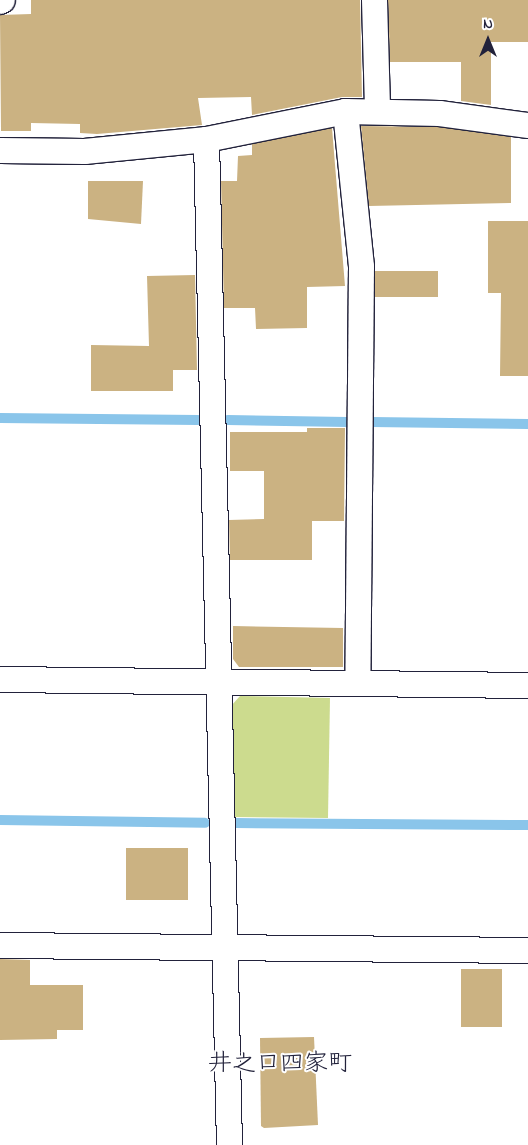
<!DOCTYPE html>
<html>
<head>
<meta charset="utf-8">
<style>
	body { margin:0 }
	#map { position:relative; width:528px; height:1145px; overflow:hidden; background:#fff; font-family:"Indie Flower","Klee One",sans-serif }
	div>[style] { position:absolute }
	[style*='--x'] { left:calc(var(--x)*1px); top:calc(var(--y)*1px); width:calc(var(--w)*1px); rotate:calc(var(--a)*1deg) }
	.green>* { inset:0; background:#ccdb8e }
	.stream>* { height:10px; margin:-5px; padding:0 5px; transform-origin:5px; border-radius:5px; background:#8ac5ea }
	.building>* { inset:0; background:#cbb282; transform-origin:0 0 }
	.roads { filter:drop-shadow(1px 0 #22223b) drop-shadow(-1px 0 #22223b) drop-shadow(0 1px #22223b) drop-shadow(0 -1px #22223b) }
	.street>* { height:25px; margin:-12.5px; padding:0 12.5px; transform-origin:12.5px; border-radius:12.5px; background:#fff }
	span { translate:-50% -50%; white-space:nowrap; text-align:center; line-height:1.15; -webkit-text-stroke:4px #fff; paint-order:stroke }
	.quarter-label { font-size:24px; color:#22223b }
	.north { position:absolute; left:463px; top:15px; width:50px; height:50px; -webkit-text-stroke:4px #fff; paint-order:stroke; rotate:0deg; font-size:14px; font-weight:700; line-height:20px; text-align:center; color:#22223b }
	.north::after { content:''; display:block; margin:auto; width:18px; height:22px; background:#22223b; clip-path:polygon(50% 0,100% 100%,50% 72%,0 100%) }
</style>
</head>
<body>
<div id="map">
	<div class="green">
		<i style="clip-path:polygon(240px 696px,330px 698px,328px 818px,233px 817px,231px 706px)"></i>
	</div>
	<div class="stream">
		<i style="--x:0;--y:418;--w:198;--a:0.6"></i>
		<i style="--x:228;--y:420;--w:119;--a:1"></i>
		<i style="--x:371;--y:422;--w:157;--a:0.7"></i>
		<i style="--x:0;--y:820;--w:205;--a:0.8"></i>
		<i style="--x:236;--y:823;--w:292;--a:0.4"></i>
	</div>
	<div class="building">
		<i style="clip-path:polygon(31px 0,360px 0,362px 97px,342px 97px,252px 115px,251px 97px,198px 98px,202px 125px,97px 134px,80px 133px,80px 124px,31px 123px,31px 131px,1px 131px,0 15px,31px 14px)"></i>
		<i style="clip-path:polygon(388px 0,528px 0,528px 42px,491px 42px,491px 105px,461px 101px,461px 62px,390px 62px)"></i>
		<i style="clip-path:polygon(361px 126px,438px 127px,511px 137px,511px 203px,369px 206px)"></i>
		<i style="clip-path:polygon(332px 128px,345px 286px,307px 287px,307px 328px,256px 329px,255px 308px,224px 308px,221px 181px,237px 181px,238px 156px,252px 155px,252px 144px)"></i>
		<i style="clip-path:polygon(88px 181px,143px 181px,141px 224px,88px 219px)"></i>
		<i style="clip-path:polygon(488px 221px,528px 221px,528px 376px,500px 376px,501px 293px,488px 293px)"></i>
		<i style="left:438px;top:271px;width:26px;height:63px;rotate:90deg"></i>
		<i style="clip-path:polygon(195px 275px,197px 370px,173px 370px,173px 391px,91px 391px,91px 345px,149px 346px,147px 276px)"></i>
		<i style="clip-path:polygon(307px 428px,345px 428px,344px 521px,312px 521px,312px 560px,230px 560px,229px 520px,264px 519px,264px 471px,230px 471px,230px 432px,307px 432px)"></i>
		<i style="clip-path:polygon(233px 626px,343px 628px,343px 667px,239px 667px,233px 659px)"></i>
		<i style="left:188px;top:848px;width:52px;height:62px;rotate:90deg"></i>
		<i style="clip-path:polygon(0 959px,30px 960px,30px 985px,83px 985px,83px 1030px,57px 1030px,57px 1039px,0 1040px)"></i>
		<i style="left:461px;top:969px;width:41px;height:58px"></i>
		<i style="clip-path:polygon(314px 1037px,318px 1125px,264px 1128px,261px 1126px,260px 1038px)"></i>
	</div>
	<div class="roads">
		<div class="street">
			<i style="--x:374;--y:0;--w:110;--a:88.4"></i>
			<i style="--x:0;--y:1;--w:2;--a:-27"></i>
			<i style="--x:345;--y:111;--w:156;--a:84.1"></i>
			<i style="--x:361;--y:266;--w:417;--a:90.5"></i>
			<i style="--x:206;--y:139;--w:1006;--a:88.69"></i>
			<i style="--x:0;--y:150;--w:84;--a:0.7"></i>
			<i style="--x:84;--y:151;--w:123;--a:-5.6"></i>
			<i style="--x:206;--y:139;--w:142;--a:-11.4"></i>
			<i style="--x:345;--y:111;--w:94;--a:1.2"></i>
			<i style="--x:439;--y:113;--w:90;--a:7.7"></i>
			<i style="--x:0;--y:679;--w:528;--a:0.65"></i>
			<i style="--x:0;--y:945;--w:528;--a:0.54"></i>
		</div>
	</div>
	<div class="quarter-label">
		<span style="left:280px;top:1065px">井之口四家町</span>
	</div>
	<div class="north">N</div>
</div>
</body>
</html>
